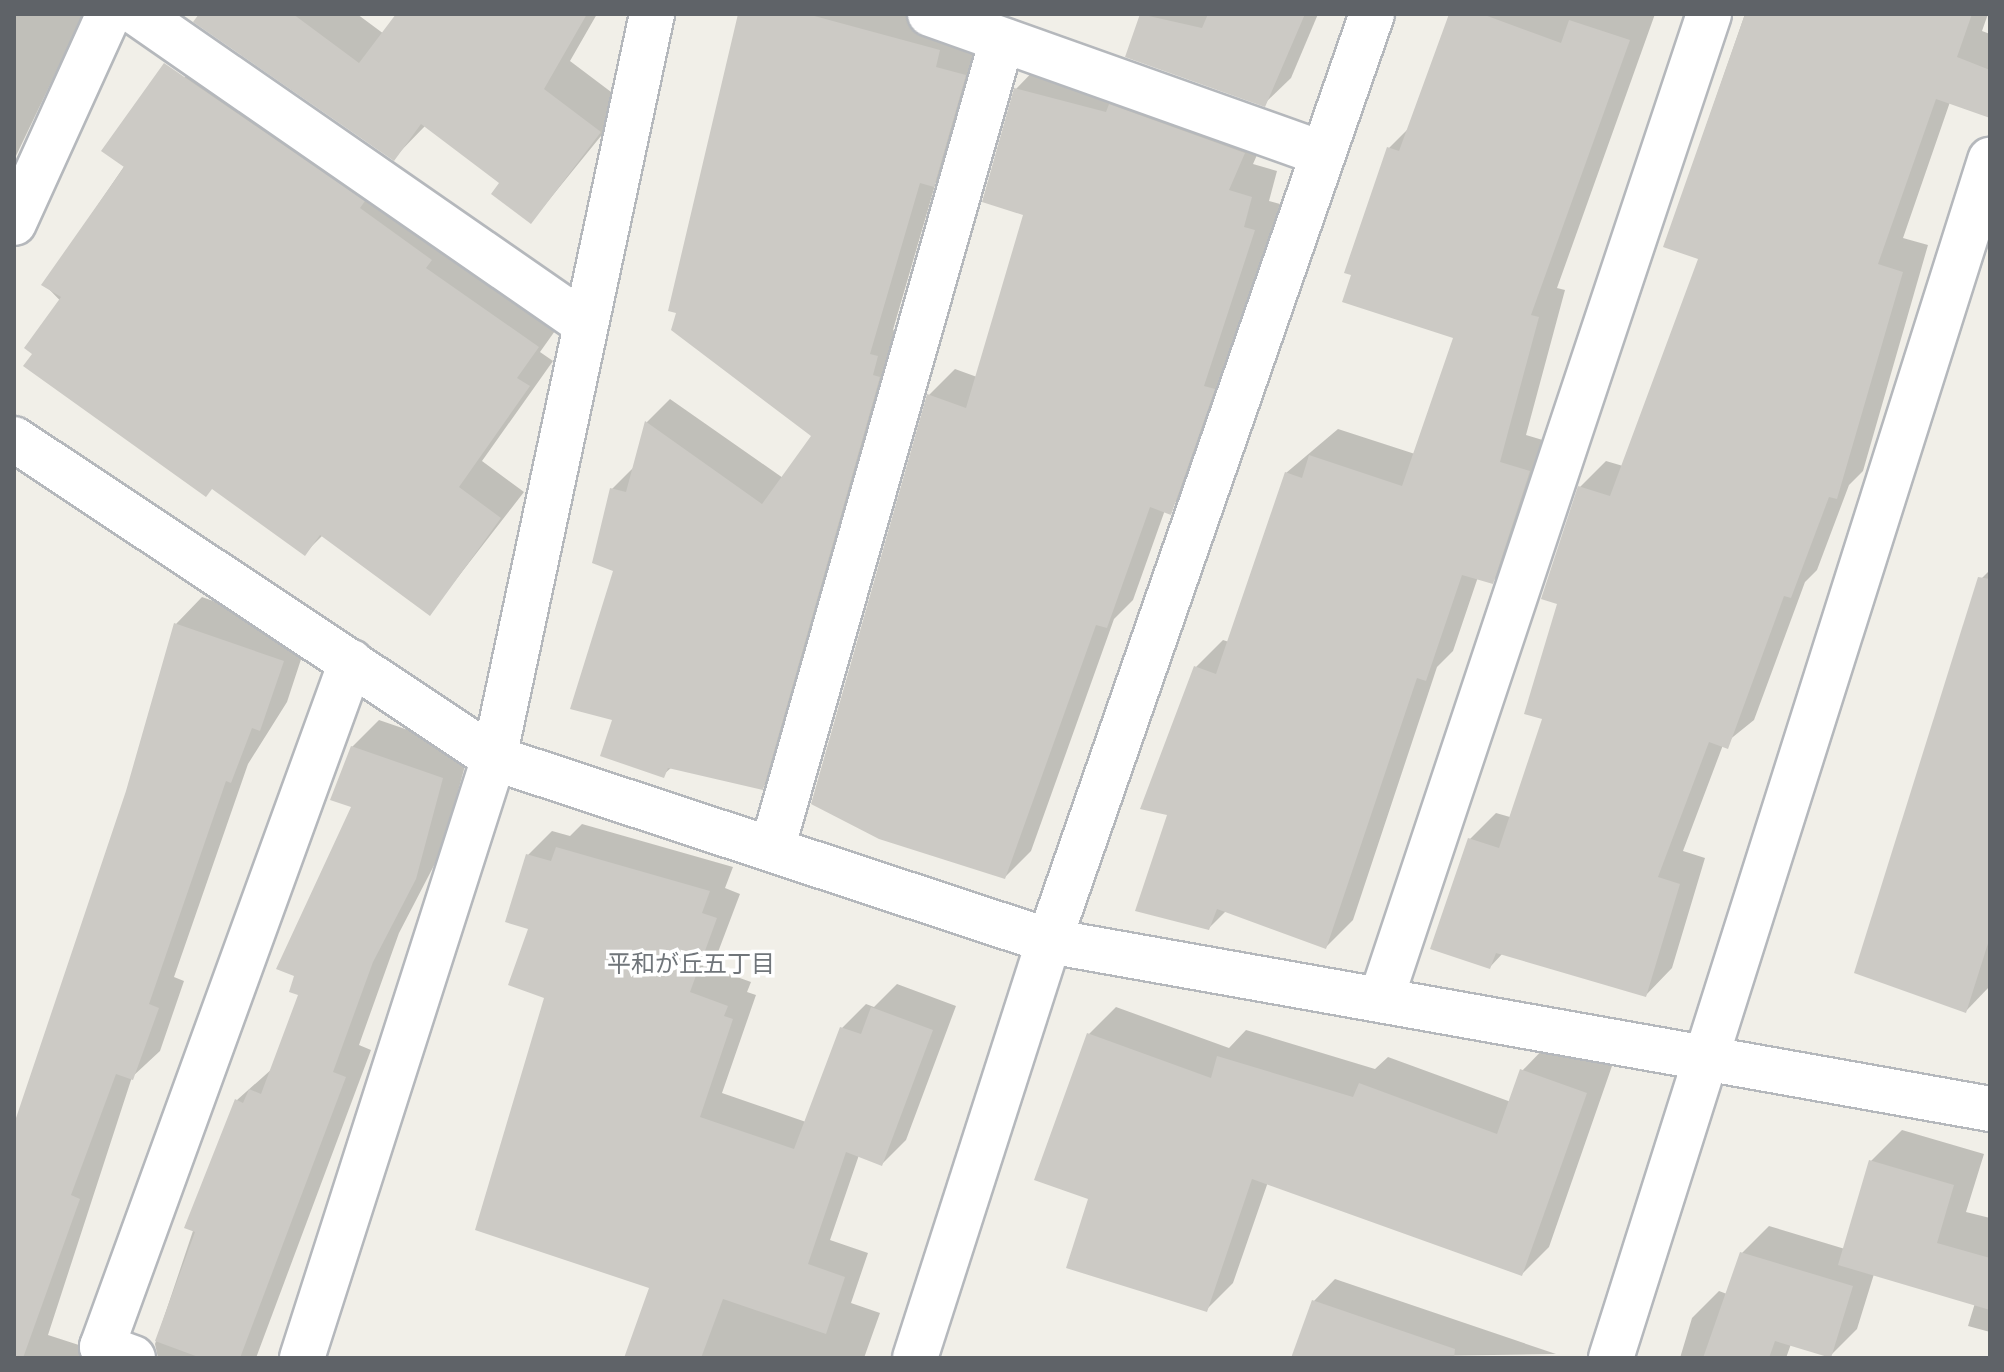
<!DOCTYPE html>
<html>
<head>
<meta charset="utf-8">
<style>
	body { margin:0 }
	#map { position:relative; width:2004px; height:1372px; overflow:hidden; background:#f1efe8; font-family:Lato,"Noto Sans JP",sans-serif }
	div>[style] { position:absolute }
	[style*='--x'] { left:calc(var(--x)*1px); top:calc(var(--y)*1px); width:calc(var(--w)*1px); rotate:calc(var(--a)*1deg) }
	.shadow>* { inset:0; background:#0003 }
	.building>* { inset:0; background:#cccac5 }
	.roads { filter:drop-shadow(2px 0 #b5b8bc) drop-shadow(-2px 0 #b5b8bc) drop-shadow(0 2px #b5b8bc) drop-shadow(0 -2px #b5b8bc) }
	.minor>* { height:44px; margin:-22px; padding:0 22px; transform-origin:22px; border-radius:22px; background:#fff }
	span { translate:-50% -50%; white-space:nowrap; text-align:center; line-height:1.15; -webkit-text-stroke:7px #fff; paint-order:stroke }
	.neighbourhood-label { font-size:24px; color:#70757a }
	.frame { position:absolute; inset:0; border:16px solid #5f6368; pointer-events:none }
</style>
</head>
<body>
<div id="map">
	<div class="shadow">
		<i style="clip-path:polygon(14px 14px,84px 14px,14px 160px)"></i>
		<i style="clip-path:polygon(228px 14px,357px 14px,384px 34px,398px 14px,597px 14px,570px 61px,627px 104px,531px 222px,501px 182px,426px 125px,394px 158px)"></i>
		<i style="clip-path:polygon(741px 14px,946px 14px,989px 51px,958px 161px,936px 182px,893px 330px,901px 333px,786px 764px,762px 788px,672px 767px,663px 775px,615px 719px,612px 489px,635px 466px,647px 422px,670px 399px,783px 478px,814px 436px)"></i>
		<i style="clip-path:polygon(1142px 14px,1318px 14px,1291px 78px,1264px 104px,1128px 56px)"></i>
		<i style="clip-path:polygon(1457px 14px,1655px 14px,1557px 288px,1565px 290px,1526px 435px,1556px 444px,1519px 555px,1492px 582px,1478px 577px,1453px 651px,1437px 667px,1353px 920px,1326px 947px,1226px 911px,1209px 928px,1170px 814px,1196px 667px,1223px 640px,1229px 642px,1286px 473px,1338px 429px,1415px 454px,1456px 337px,1389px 148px,1411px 126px)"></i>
		<i style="clip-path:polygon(1745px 14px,1988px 14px,1982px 31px,1990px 34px,1990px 115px,1950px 102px,1903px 238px,1928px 245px,1863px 471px,1849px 485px,1817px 570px,1805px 582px,1754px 720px,1723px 745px,1683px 851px,1705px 858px,1672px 968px,1646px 995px,1503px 953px,1490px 967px,1470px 839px,1496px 813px,1510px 817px,1545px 718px,1580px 487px,1606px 461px,1623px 466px,1701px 257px,1665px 245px)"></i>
		<i style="clip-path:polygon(210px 53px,562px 321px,540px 352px,553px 361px,482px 461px,524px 492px,430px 613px,323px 535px,305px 553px,44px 284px,185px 77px)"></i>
		<i style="clip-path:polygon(1042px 62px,1270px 126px,1253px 164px,1277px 171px,1269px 201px,1280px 204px,1197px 486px,1165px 510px,1133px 600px,1114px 619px,1031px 851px,1005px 877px,929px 395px,955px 369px,977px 377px,1026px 214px,1016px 89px)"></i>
		<i style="clip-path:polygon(1990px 570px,1990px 986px,1966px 1011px,1979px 581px)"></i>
		<i style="clip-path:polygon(202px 597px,309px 635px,287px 702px,248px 764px,174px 977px,184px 981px,160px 1051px,132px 1077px,48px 1335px,119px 1358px,14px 1358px,14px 1130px,128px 792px,176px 624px)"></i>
		<i style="clip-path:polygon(379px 720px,469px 751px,442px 850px,399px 933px,359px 1045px,371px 1050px,256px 1358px,158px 1358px,155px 1344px,237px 1100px,273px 1068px,301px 994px,354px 806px,352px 747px)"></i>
		<i style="clip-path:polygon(582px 824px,733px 867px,725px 888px,740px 894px,712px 968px,751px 982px,747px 992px,756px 995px,722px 1093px,806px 1122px,842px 1028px,866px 1004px,874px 1007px,897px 984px,956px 1006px,906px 1140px,882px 1164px,859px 1155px,830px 1240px,868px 1253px,851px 1303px,880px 1313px,864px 1358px,628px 1358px,652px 1287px,547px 997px,531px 928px,528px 855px,552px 831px,570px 836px)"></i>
		<i style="clip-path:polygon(1116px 1007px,1229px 1048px,1246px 1030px,1375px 1069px,1388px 1057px,1511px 1102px,1522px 1071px,1549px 1043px,1612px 1066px,1549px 1247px,1522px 1274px,1268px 1182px,1233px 1283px,1206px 1310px,1091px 1198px,1089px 1034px)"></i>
		<i style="clip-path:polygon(1902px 1130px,1984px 1154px,1966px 1212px,1990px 1218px,1990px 1332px,1968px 1326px,1975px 1303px,1874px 1274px,1857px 1329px,1830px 1356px,1791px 1344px,1786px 1358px,1680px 1358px,1692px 1318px,1719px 1291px,1727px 1294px,1742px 1253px,1769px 1226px,1845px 1249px,1871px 1161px)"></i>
		<i style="clip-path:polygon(1335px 1279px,1556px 1354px,1294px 1358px,1313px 1302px)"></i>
	</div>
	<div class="building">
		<i style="clip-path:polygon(199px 14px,293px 14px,359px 63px,396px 14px,587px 14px,544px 89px,601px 132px,531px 224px,491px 194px,499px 183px,421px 124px,394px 161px,193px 22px)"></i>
		<i style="clip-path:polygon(738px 14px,807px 14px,940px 50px,936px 67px,966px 75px,934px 187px,920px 183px,870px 354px,878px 356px,873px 375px,880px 377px,763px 790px,668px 768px,664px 778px,600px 756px,612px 720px,570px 709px,613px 571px,592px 563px,610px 488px,626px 492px,645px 421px,762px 504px,811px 436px,671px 330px,676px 313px,668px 311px)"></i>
		<i style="clip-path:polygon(1140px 14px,1202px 28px,1208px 14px,1305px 14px,1265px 107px,1125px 57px)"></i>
		<i style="clip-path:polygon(1449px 14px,1482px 14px,1561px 43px,1569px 20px,1630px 40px,1531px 315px,1539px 317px,1500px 462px,1530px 471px,1493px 584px,1462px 575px,1426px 681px,1417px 678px,1326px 949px,1217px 909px,1209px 930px,1135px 911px,1167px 815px,1140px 809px,1194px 666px,1216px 674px,1285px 472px,1302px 478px,1309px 455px,1402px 486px,1453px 338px,1342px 302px,1351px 275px,1344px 273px,1387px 147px,1399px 151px)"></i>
		<i style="clip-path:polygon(1745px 14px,1972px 14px,1957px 57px,1990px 70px,1990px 118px,1936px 99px,1878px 264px,1903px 272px,1837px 499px,1829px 497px,1791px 598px,1784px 596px,1728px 749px,1709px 742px,1658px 877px,1680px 884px,1646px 997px,1496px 953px,1490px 969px,1430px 949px,1468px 838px,1499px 848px,1542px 719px,1524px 714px,1557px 604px,1541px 599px,1578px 486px,1610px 496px,1698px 259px,1663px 247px)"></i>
		<i style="clip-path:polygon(164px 63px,365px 201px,360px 208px,432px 260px,426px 268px,539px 347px,517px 378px,530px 386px,459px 487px,501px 518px,430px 616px,320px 535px,305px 556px,212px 489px,206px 497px,23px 366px,32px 354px,24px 348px,61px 297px,41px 285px,124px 167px,101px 151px)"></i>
		<i style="clip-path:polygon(1014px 88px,1106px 112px,1109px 104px,1245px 153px,1229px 190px,1252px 197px,1244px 227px,1255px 230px,1204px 386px,1215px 389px,1171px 515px,1150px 507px,1107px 628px,1096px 625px,1005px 879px,879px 839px,811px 804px,927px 394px,966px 408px,1023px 215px,982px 202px)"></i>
		<i style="clip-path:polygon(1978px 577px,1990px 579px,1990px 937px,1966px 1013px,1854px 973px)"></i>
		<i style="clip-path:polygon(174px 623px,284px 661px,260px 731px,252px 728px,231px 783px,226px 781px,149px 1004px,159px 1008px,133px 1080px,116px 1074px,71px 1195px,80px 1199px,23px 1358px,14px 1358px,14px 1124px,126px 791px)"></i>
		<i style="clip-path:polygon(351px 746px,443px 778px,416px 879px,373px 962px,333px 1072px,346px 1077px,240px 1358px,201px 1358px,155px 1341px,195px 1232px,184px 1228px,235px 1099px,243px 1103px,249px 1089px,261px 1094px,298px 995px,289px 992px,294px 976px,276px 969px,351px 807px,330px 800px)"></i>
		<i style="clip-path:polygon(556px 847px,710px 891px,702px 913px,717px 918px,690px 992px,728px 1006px,724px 1016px,733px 1019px,700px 1117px,794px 1149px,840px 1027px,861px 1034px,871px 1007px,933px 1030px,882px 1166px,846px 1152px,808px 1264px,845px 1277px,826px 1334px,723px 1299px,701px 1358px,624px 1358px,649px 1288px,475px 1230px,544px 998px,508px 985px,528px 929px,505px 922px,526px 854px,551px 861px)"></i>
		<i style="clip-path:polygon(1087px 1033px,1211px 1078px,1217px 1056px,1353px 1097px,1359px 1083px,1497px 1134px,1520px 1069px,1587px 1093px,1522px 1276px,1252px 1179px,1207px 1312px,1066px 1268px,1088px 1199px,1034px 1180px)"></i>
		<i style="clip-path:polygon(1869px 1160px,1954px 1185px,1937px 1243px,1990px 1258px,1990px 1310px,1838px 1265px)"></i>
		<i style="clip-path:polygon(1740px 1252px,1853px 1286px,1831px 1358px,1775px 1341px,1769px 1358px,1703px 1358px)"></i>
		<i style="clip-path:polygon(1312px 1300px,1455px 1349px,1454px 1358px,1291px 1358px)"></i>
	</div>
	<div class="roads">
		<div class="minor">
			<i style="--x:138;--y:14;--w:539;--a:34.72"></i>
			<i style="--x:930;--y:14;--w:417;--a:19.6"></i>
			<i style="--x:14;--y:223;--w:230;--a:-65.6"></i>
			<i style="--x:14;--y:439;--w:576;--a:33.61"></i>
			<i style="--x:494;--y:758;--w:584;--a:18.25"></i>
			<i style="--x:1049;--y:941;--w:956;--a:10.12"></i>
			<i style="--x:772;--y:849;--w:841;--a:-74.13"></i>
			<i style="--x:1381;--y:999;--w:1038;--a:-71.58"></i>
			<i style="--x:133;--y:1358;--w:33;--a:-160"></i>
			<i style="--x:102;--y:1347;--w:729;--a:-70.02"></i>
			<i style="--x:302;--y:1358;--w:630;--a:-72.26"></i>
			<i style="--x:494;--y:758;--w:761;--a:-78.01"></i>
			<i style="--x:915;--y:1358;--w:438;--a:-72.2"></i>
			<i style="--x:1049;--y:941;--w:982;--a:-70.79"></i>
			<i style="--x:1611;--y:1358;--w:1257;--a:-72.44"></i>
		</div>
	</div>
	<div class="neighbourhood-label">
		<span style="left:691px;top:963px">平和が丘五丁目</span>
	</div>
	<div class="frame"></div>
</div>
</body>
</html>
